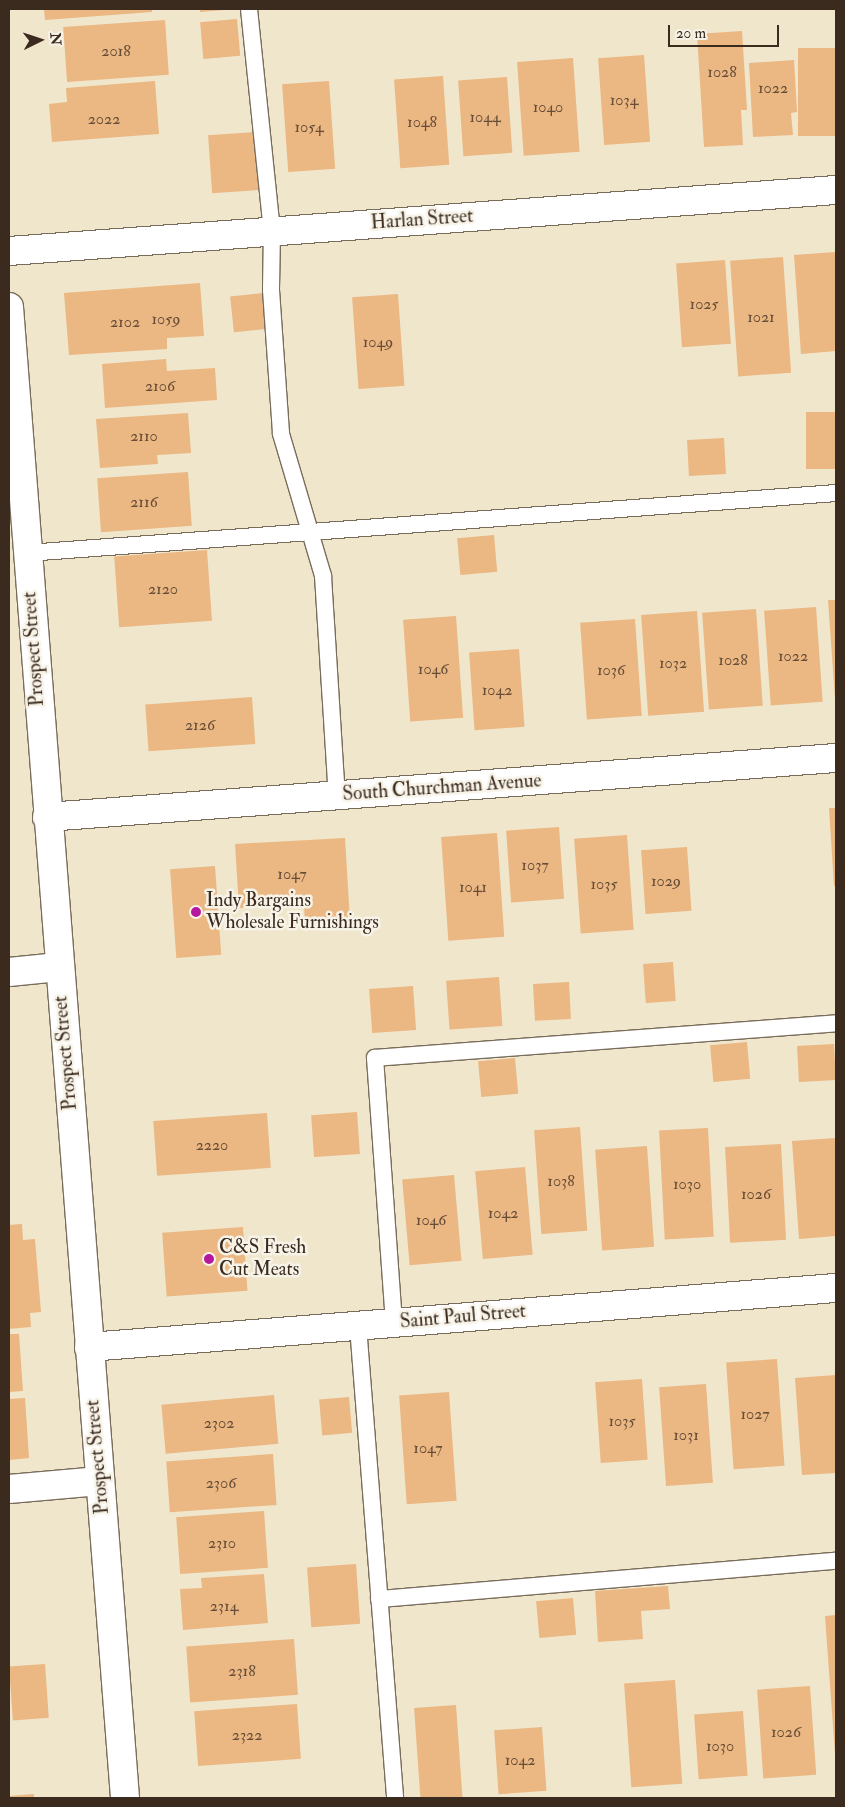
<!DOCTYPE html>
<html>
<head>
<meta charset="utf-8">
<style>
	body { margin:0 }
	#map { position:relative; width:845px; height:1807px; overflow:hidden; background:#efe6cc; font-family:"IM FELL Double Pica",serif }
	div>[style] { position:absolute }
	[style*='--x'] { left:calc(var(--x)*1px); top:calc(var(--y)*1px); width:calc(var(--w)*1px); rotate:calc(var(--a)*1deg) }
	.building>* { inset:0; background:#ebb782; transform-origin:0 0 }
	.roads { filter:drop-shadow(1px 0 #7a6c5b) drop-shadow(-1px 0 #7a6c5b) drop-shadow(0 1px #7a6c5b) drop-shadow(0 -1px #7a6c5b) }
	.lane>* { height:16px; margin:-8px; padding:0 8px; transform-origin:8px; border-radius:8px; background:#fff }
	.street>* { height:28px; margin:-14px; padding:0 14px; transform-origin:14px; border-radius:14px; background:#fff }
	.secondary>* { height:28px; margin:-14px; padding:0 14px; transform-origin:14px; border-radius:14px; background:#fff }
	.dots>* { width:14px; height:14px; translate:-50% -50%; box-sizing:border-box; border:2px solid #f7f3e8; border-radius:50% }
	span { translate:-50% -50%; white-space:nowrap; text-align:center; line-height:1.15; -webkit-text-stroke:5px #f7f3e8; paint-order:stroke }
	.number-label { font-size:16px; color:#674d37 }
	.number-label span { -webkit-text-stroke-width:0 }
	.street-label { font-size:19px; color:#3b2a1e }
	.poi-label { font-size:19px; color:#3b2a1e }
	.left { translate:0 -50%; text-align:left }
	.frame { position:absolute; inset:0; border:10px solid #3b2a1e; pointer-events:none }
	.north { position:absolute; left:15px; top:15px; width:50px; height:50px; -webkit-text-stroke:4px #f7f3e8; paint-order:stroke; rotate:86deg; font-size:14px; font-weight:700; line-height:20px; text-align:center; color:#3b2a1e }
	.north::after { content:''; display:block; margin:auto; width:18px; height:22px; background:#3b2a1e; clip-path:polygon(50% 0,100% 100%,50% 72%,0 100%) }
	.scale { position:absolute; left:668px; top:25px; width:111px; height:22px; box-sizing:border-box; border:2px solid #3b2a1e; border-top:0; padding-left:6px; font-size:15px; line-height:18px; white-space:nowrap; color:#3b2a1e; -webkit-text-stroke:4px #f7f3e8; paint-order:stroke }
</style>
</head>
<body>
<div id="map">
	<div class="building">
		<i style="clip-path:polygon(44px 9px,152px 9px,152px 12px,45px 20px)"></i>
		<i style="clip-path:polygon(200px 9px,224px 9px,224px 10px,200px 12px)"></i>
		<i style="left:237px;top:19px;width:37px;height:37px;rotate:85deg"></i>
		<i style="left:165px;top:20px;width:55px;height:102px;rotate:86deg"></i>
		<i style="clip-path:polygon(742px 31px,747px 110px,741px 110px,743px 145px,704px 147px,697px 34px)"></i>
		<i style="left:836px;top:48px;width:88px;height:38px;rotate:90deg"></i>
		<i style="left:644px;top:55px;width:87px;height:46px;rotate:86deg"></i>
		<i style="left:573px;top:58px;width:94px;height:56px;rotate:86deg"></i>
		<i style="clip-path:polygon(794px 60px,797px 112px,791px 113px,793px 135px,753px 137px,749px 63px)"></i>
		<i style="left:443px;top:76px;width:89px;height:49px;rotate:86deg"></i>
		<i style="left:507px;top:77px;width:76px;height:49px;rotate:86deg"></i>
		<i style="clip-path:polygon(155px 81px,159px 134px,52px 142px,49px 104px,67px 102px,66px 88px)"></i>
		<i style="left:329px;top:81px;width:88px;height:47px;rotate:86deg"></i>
		<i style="left:256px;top:132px;width:58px;height:48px;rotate:86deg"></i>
		<i style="clip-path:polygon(836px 252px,836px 351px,801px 354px,794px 255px)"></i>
		<i style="left:783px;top:257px;width:116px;height:53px;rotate:86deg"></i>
		<i style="left:725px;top:260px;width:84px;height:49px;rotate:86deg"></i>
		<i style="clip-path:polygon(200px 283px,204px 336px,167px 338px,167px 349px,69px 355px,64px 293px)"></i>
		<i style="left:263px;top:293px;width:36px;height:33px;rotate:84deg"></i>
		<i style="left:398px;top:294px;width:92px;height:46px;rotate:86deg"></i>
		<i style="clip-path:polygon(166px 359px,167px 371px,215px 368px,217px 400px,105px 408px,102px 364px)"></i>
		<i style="left:836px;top:412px;width:57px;height:30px;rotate:90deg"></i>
		<i style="clip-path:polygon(188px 413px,191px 453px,157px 455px,158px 464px,100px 468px,96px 419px)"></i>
		<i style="left:724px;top:438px;width:36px;height:37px;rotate:87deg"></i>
		<i style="left:188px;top:472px;width:54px;height:91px;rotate:86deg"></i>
		<i style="left:494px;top:535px;width:37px;height:37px;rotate:85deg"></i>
		<i style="left:207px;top:550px;width:71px;height:93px;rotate:86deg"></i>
		<i style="clip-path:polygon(828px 600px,836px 600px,836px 699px,835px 699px)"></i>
		<i style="left:816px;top:607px;width:95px;height:52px;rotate:86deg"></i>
		<i style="left:756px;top:609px;width:97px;height:54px;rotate:86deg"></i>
		<i style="left:697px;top:611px;width:101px;height:56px;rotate:86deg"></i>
		<i style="left:456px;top:616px;width:102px;height:53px;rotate:86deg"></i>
		<i style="left:635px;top:619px;width:97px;height:55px;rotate:86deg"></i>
		<i style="left:519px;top:649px;width:78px;height:50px;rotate:86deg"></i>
		<i style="left:252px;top:697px;width:47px;height:107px;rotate:86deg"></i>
		<i style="clip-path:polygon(829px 808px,836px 808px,836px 886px,834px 886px)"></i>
		<i style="left:559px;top:827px;width:72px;height:53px;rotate:86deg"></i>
		<i style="left:497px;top:833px;width:104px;height:56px;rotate:86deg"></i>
		<i style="left:627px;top:835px;width:95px;height:53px;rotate:86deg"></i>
		<i style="clip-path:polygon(345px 838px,350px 921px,305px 924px,304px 904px,239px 908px,235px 844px)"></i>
		<i style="left:687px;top:847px;width:64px;height:46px;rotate:86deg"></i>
		<i style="left:215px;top:866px;width:89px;height:45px;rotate:86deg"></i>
		<i style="left:673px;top:962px;width:39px;height:30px;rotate:86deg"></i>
		<i style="left:499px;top:977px;width:49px;height:53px;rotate:86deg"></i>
		<i style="left:569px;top:982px;width:37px;height:36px;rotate:87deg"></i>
		<i style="left:413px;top:986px;width:44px;height:44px;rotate:86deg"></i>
		<i style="left:747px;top:1042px;width:37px;height:37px;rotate:85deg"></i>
		<i style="left:834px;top:1044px;width:36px;height:37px;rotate:87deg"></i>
		<i style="left:515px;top:1058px;width:36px;height:37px;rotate:85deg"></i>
		<i style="left:357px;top:1112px;width:42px;height:46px;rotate:86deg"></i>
		<i style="left:267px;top:1113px;width:55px;height:114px;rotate:86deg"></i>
		<i style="left:580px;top:1127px;width:104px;height:46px;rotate:86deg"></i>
		<i style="left:708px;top:1128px;width:109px;height:49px;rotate:87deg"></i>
		<i style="clip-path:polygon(836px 1138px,836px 1236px,799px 1239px,792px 1141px)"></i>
		<i style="left:781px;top:1144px;width:96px;height:56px;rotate:87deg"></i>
		<i style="left:647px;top:1146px;width:101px;height:52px;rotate:86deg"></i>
		<i style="left:525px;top:1167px;width:88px;height:50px;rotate:85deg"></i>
		<i style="left:454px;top:1175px;width:86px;height:52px;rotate:85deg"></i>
		<i style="clip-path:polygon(22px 1224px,23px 1240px,35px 1239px,41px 1312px,30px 1313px,31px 1327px,9px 1329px,9px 1225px)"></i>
		<i style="left:243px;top:1227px;width:64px;height:81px;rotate:86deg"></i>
		<i style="clip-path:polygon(9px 1334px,19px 1334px,23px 1391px,9px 1392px)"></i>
		<i style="left:777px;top:1359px;width:107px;height:51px;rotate:86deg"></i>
		<i style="clip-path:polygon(836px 1375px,836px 1473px,802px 1475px,795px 1378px)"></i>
		<i style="left:642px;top:1379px;width:81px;height:47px;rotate:86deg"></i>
		<i style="left:706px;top:1384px;width:99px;height:47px;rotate:86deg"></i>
		<i style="left:449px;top:1392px;width:109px;height:50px;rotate:86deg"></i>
		<i style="left:274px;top:1395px;width:49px;height:113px;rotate:85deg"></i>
		<i style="left:349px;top:1397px;width:36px;height:30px;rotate:85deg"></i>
		<i style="clip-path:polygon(25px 1398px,29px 1458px,9px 1460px,9px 1399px)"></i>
		<i style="left:273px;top:1454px;width:51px;height:107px;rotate:86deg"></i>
		<i style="left:264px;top:1511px;width:57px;height:88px;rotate:86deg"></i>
		<i style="left:356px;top:1564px;width:60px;height:49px;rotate:86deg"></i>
		<i style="clip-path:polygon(264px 1574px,268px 1623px,183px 1630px,180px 1589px,202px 1588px,201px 1578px)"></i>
		<i style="clip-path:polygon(668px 1586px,670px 1609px,641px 1611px,643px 1639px,598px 1642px,595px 1591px)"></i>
		<i style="left:573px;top:1598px;width:37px;height:37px;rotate:85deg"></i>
		<i style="clip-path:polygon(836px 1615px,836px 1754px,835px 1754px,825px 1616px)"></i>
		<i style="left:294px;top:1639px;width:56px;height:108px;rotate:86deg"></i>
		<i style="left:45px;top:1664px;width:54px;height:36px;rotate:86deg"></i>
		<i style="left:675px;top:1680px;width:104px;height:51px;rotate:86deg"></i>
		<i style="left:810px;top:1686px;width:89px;height:53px;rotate:86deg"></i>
		<i style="left:297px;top:1704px;width:55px;height:103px;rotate:86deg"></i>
		<i style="left:456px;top:1705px;width:93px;height:42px;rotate:86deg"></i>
		<i style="left:743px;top:1711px;width:65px;height:49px;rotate:86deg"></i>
		<i style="left:542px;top:1727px;width:64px;height:48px;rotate:86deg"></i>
		<i style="clip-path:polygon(34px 1794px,34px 1798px,9px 1798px,9px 1796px)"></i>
	</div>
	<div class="roads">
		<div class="lane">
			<i style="--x:249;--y:9;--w:223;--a:84.1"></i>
			<i style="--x:272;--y:231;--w:59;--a:91"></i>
			<i style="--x:271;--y:290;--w:144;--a:86"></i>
			<i style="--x:281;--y:434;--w:148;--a:73.5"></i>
			<i style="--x:323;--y:576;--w:220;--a:86.4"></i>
			<i style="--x:27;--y:553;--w:811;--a:-4.24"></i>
			<i style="--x:394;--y:1323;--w:266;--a:-94.1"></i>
			<i style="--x:375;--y:1058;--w:462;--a:-4.3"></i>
			<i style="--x:358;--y:1326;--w:473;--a:85.5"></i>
			<i style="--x:379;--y:1599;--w:459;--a:-4.8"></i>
		</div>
		<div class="street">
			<i style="--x:9;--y:251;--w:829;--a:-4.22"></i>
			<i style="--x:47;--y:817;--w:791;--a:-4.28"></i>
			<i style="--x:89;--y:1347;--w:749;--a:-4.52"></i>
			<i style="--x:9;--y:1489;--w:91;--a:-5"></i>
		</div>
		<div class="secondary">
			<i style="--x:9;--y:307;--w:1496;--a:85.55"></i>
			<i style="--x:9;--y:972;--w:50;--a:-5.7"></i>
		</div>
	</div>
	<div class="dots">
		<i style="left:196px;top:912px;background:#b5179e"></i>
		<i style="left:209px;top:1259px;background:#b5179e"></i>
	</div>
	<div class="number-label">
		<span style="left:116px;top:51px">2018</span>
		<span style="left:722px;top:72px">1028</span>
		<span style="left:773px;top:88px">1022</span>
		<span style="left:624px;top:100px">1034</span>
		<span style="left:548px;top:107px">1040</span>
		<span style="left:485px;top:117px">1044</span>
		<span style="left:104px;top:119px">2022</span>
		<span style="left:422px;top:122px">1048</span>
		<span style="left:309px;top:127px">1054</span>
		<span style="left:704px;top:304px">1025</span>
		<span style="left:761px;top:317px">1021</span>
		<span style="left:166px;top:319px">1059</span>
		<span style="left:125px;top:322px">2102</span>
		<span style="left:378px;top:342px">1049</span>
		<span style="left:160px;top:386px">2106</span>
		<span style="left:144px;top:436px">2110</span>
		<span style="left:144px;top:502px">2116</span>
		<span style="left:163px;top:589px">2120</span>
		<span style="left:793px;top:656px">1022</span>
		<span style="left:733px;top:660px">1028</span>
		<span style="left:673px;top:663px">1032</span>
		<span style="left:433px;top:669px">1046</span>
		<span style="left:611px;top:670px">1036</span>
		<span style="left:497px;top:690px">1042</span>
		<span style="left:200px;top:725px">2126</span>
		<span style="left:535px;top:865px">1037</span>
		<span style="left:292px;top:874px">1047</span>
		<span style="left:666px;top:881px">1029</span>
		<span style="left:604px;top:884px">1035</span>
		<span style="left:473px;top:887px">1041</span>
		<span style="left:212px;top:1145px">2220</span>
		<span style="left:561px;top:1181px">1038</span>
		<span style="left:687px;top:1184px">1030</span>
		<span style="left:756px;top:1194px">1026</span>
		<span style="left:503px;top:1213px">1042</span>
		<span style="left:431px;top:1220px">1046</span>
		<span style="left:755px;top:1414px">1027</span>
		<span style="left:622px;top:1421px">1035</span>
		<span style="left:219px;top:1423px">2302</span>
		<span style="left:686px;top:1435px">1031</span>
		<span style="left:428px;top:1448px">1047</span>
		<span style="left:221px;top:1483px">2306</span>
		<span style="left:222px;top:1543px">2310</span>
		<span style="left:224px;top:1606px">2314</span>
		<span style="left:242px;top:1671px">2318</span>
		<span style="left:786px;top:1732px">1026</span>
		<span style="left:247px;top:1735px">2322</span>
		<span style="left:720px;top:1746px">1030</span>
		<span style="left:520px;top:1760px">1042</span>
	</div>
	<div class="street-label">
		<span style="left:422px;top:220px;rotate:-4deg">Harlan Street</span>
		<span style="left:34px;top:649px;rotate:-94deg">Prospect Street</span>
		<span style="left:442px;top:788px;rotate:-4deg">South Churchman Avenue</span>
		<span style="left:66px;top:1053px;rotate:-95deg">Prospect Street</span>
		<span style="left:463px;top:1317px;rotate:-5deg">Saint Paul Street</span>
		<span style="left:98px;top:1457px;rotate:-95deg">Prospect Street</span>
	</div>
	<div class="poi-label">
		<span class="left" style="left:206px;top:912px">Indy Bargains<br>Wholesale Furnishings</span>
		<span class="left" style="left:219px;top:1259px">C&amp;S Fresh<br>Cut Meats</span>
	</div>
	<div class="frame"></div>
	<div class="north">N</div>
	<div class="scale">20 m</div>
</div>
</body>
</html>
